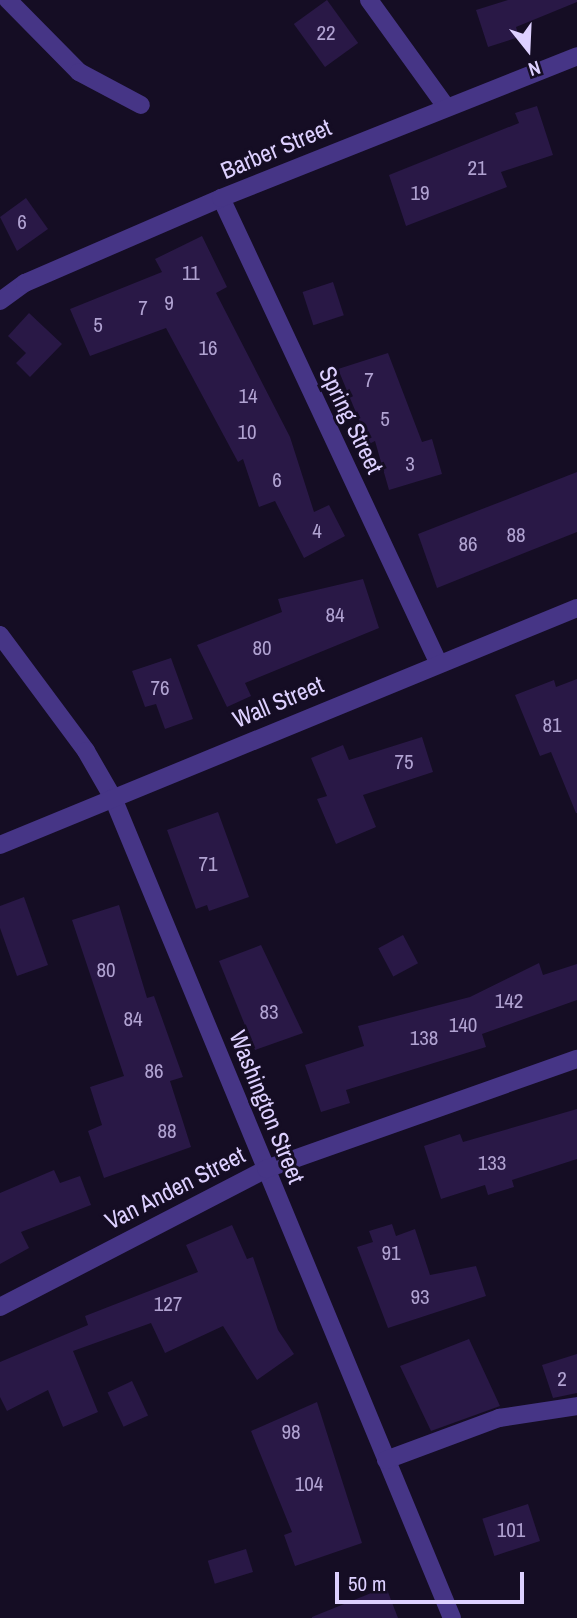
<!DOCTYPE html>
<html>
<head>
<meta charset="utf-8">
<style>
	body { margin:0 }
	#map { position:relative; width:577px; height:1618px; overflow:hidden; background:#150d24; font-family:"Archivo Narrow",sans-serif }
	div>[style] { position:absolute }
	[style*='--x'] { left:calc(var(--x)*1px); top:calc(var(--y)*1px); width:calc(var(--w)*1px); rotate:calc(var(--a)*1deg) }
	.building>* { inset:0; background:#291846; transform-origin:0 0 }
	.minor>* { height:18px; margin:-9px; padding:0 9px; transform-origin:9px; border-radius:9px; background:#463586 }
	span { translate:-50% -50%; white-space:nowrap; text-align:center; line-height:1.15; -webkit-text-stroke:6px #150d24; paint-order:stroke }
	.number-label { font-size:21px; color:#b0a2d1 }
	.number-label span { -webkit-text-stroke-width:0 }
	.street-label { font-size:24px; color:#ddd0ff }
	.north { position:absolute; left:493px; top:14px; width:70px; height:70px; -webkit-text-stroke:5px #150d24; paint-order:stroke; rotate:162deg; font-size:19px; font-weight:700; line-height:28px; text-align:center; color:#ddd0ff }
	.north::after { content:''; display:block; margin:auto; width:24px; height:32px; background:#ddd0ff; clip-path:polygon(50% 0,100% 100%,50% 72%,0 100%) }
	.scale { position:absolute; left:335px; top:1572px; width:189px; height:32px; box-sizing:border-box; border:4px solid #ddd0ff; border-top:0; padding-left:9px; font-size:21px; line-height:24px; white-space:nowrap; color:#ddd0ff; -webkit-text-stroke:5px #150d24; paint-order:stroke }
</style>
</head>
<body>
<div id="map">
	<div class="building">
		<i style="left:327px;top:0;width:53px;height:41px;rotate:54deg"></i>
		<i style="clip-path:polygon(508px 0,577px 0,577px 2px,516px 27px,519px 37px,488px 47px,476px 10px)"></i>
		<i style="clip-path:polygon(537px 106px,553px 155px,501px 172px,507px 187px,406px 226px,389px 175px,519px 123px,515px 113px)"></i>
		<i style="clip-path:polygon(26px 198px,48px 229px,17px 251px,0 217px)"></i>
		<i style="clip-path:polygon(202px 236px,227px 287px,216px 293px,290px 437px,314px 512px,329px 505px,345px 536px,304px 558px,275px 501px,259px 507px,243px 459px,238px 462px,166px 328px,90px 356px,70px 309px,162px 272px,155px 259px)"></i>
		<i style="left:333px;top:282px;width:35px;height:32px;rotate:72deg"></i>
		<i style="clip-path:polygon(29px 313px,62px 344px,30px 377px,16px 363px,26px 353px,8px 336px)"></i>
		<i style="clip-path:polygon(388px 353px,422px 442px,432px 439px,442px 474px,389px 490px,375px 441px,369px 444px,338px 369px)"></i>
		<i style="clip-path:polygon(577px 472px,577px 532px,437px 588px,418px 534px)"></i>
		<i style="clip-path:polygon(363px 579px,379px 628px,245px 683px,251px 696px,227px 707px,197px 645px,282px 612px,278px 599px)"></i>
		<i style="clip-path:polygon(171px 658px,193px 719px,165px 729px,156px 704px,145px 707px,132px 671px)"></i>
		<i style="clip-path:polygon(577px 679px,577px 813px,576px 813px,551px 752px,540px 756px,515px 695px,554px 680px,556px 687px)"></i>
		<i style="clip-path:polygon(422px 737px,433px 772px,363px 795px,376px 827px,336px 844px,317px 799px,327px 796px,311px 758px,343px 745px,349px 760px)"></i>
		<i style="clip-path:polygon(218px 812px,249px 897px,209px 911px,207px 905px,196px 909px,167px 830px)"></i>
		<i style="clip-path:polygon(24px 897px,48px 965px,17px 976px,0 928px,0 906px)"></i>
		<i style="clip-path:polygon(119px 905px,147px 998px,154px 996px,183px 1077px,170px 1081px,191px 1147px,104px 1178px,88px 1131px,102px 1125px,90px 1087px,124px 1076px,72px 920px)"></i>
		<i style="left:403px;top:935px;width:32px;height:28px;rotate:62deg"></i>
		<i style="clip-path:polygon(261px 945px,303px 1033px,255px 1050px,219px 961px)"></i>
		<i style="clip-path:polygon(539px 963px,543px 975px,577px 964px,577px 1000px,482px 1034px,486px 1047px,346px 1090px,350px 1103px,321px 1112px,305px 1065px,364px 1046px,358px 1026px,470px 997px)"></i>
		<i style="clip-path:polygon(577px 1109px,577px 1159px,512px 1180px,514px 1187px,488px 1195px,485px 1185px,441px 1199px,424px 1146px,460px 1134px,463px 1142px)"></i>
		<i style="clip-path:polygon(54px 1170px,60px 1183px,80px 1176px,91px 1205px,21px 1232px,29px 1248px,0 1264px,0 1193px)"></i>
		<i style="clip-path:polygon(392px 1224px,396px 1236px,415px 1229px,430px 1275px,476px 1266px,486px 1296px,388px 1328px,357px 1247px,373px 1242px,369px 1231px)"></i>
		<i style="clip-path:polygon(232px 1225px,247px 1259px,253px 1257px,278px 1330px,294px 1354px,257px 1380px,223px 1326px,165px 1353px,151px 1323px,73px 1351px,98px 1412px,63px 1427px,48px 1390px,7px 1411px,0 1397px,0 1362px,88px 1325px,85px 1316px,198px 1272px,186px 1245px)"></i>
		<i style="clip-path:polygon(469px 1339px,500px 1406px,431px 1431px,400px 1366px)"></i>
		<i style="clip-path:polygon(577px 1354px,577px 1393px,553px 1398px,542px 1365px)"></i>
		<i style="left:132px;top:1381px;width:38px;height:27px;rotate:65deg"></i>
		<i style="clip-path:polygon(317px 1402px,362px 1543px,295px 1566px,284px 1535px,292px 1532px,251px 1431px)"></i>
		<i style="left:528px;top:1504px;width:39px;height:48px;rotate:72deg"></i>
		<i style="left:246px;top:1549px;width:24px;height:40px;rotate:73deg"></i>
		<i style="clip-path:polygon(386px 1587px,398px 1618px,312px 1618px,312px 1617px)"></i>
	</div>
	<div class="minor">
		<i style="--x:8;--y:0;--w:101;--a:45.4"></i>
		<i style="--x:79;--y:72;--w:70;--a:28"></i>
		<i style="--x:369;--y:0;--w:128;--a:54.2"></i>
		<i style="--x:221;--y:198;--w:512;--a:64.94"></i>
		<i style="--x:0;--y:301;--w:31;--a:-36"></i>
		<i style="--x:25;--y:283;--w:214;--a:-23.4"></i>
		<i style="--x:221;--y:198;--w:383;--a:-21.7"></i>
		<i style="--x:0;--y:635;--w:144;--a:53.4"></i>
		<i style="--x:86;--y:751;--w:54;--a:60.1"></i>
		<i style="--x:113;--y:798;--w:887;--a:67.54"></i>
		<i style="--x:0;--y:845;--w:624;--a:-22.33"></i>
		<i style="--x:0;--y:1307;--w:300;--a:-27.4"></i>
		<i style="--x:266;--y:1169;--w:330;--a:-19.5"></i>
		<i style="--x:386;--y:1460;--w:121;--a:-20.4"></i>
		<i style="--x:499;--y:1418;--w:79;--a:-8.7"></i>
	</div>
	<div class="number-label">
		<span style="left:326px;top:33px">22</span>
		<span style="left:477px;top:168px">21</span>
		<span style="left:420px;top:193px">19</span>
		<span style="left:22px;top:222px">6</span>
		<span style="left:191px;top:273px">11</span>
		<span style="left:169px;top:303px">9</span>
		<span style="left:143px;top:308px">7</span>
		<span style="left:98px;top:325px">5</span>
		<span style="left:208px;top:348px">16</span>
		<span style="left:369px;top:380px">7</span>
		<span style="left:248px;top:396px">14</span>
		<span style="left:385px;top:419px">5</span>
		<span style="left:247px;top:432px">10</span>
		<span style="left:410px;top:464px">3</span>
		<span style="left:277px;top:480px">6</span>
		<span style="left:317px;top:531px">4</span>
		<span style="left:516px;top:535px">88</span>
		<span style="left:468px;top:544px">86</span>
		<span style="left:335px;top:615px">84</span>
		<span style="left:262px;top:648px">80</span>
		<span style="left:160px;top:688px">76</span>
		<span style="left:552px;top:725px">81</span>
		<span style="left:404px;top:762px">75</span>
		<span style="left:208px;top:864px">71</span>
		<span style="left:106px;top:970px">80</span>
		<span style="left:509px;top:1001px">142</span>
		<span style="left:269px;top:1012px">83</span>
		<span style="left:133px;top:1019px">84</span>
		<span style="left:463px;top:1025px">140</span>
		<span style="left:424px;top:1038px">138</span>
		<span style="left:154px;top:1071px">86</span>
		<span style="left:167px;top:1131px">88</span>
		<span style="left:492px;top:1163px">133</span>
		<span style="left:391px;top:1253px">91</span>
		<span style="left:420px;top:1297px">93</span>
		<span style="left:168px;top:1304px">127</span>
		<span style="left:562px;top:1379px">2</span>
		<span style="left:291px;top:1432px">98</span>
		<span style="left:309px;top:1484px">104</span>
		<span style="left:511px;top:1530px">101</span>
	</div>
	<div class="street-label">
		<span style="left:276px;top:149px;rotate:-23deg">Barber Street</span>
		<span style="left:351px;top:420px;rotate:64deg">Spring Street</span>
		<span style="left:278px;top:702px;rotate:-23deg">Wall Street</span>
		<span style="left:267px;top:1107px;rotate:68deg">Washington Street</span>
		<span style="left:175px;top:1188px;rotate:-27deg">Van Anden Street</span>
	</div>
	<div class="north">N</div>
	<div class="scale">50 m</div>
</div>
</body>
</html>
